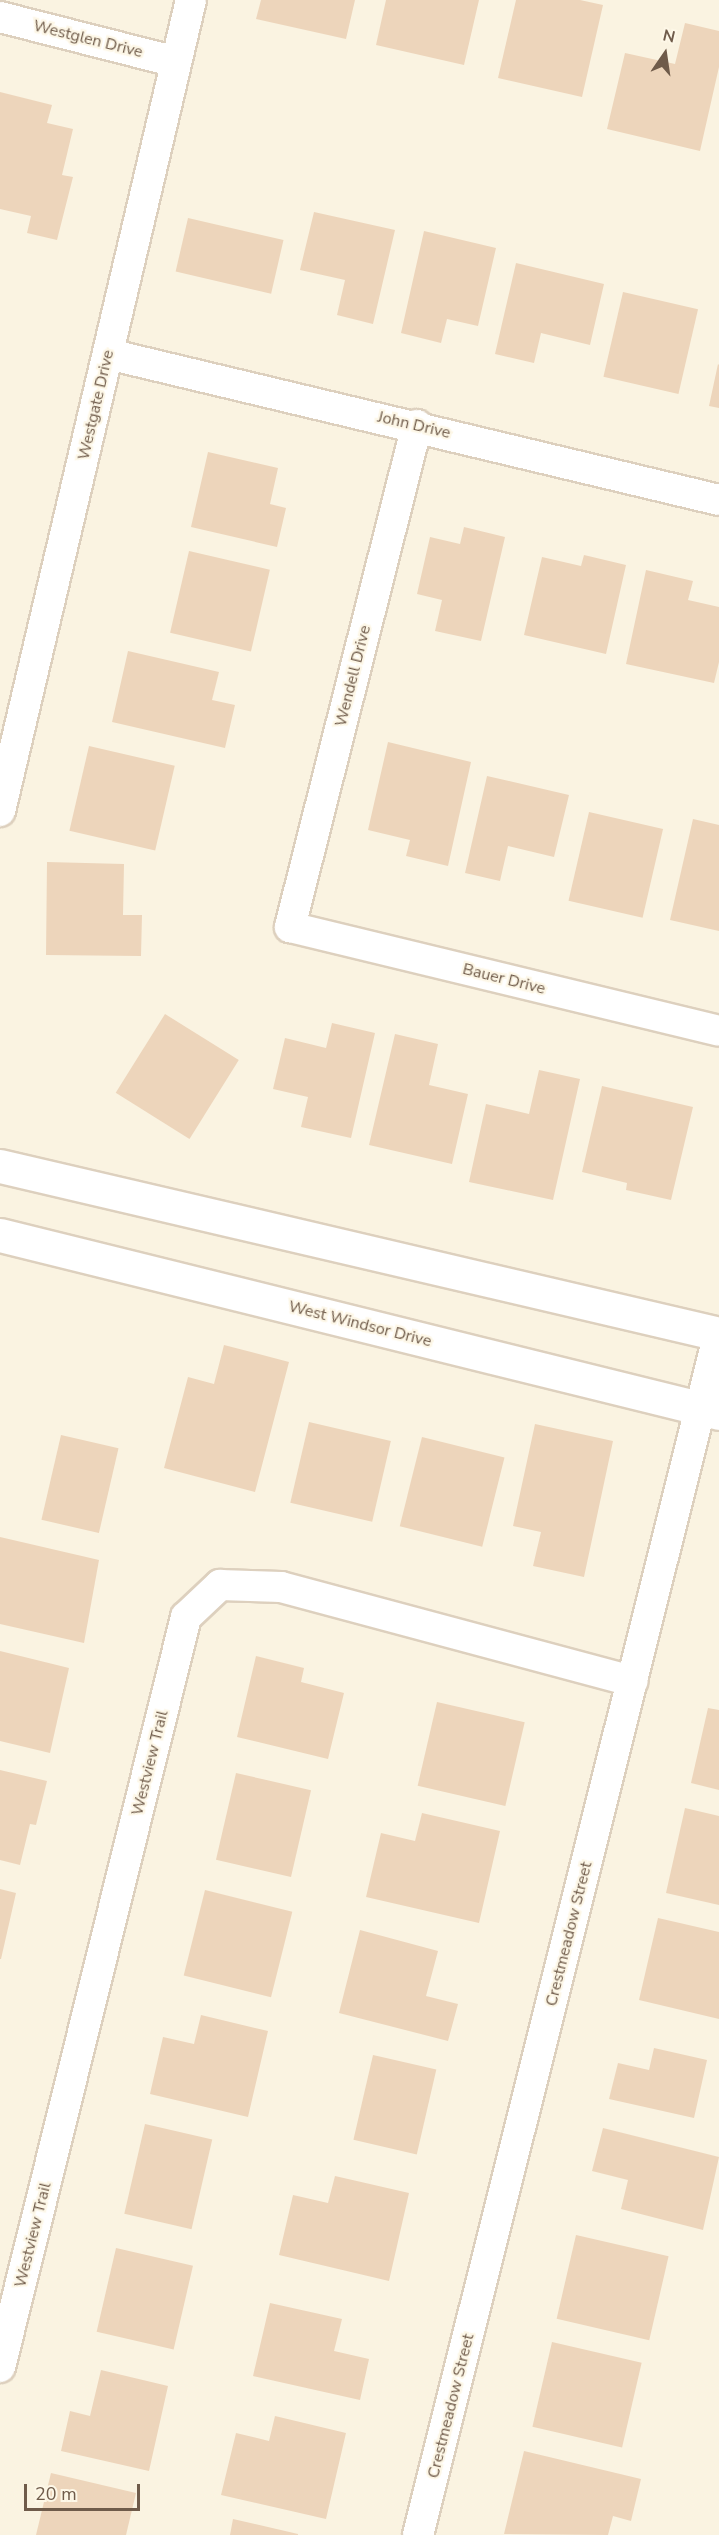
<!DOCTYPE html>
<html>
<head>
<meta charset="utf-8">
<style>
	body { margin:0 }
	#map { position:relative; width:719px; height:2535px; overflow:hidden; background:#faf3e1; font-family:"Nunito Sans",sans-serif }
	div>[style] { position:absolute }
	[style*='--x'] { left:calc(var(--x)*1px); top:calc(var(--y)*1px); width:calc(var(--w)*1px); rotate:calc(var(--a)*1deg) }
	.building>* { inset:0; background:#edd5bb; transform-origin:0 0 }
	.roads { filter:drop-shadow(2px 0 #ddd0be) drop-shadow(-2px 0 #ddd0be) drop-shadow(0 2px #ddd0be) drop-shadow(0 -2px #ddd0be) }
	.street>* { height:30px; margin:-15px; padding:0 15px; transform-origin:15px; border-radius:15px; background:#fff }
	.secondary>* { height:33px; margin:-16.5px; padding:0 16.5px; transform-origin:16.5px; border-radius:16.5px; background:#fff }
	span { translate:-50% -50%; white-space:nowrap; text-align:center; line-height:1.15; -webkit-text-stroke:4.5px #fdf7e7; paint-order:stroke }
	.street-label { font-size:16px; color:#6f5b4a }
	.north { position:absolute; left:635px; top:24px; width:60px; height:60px; -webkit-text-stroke:4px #fdf7e7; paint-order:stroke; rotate:13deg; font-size:16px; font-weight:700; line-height:24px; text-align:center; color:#6f5b4a }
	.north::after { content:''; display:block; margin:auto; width:21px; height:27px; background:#6f5b4a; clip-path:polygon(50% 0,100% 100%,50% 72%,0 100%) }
	.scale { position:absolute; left:24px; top:2484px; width:116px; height:27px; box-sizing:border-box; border:3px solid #6f5b4a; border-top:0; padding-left:8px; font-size:18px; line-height:21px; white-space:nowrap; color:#6f5b4a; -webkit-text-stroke:4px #fdf7e7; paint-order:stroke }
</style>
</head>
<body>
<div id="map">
	<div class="building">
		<i style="clip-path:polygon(261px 0,355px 0,346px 39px,256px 19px)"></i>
		<i style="clip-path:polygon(386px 0,479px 0,464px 65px,376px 45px)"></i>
		<i style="clip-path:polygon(516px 0,580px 0,603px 5px,582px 97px,498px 78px)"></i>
		<i style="clip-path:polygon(685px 23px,719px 31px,719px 67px,700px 151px,607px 129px,625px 53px,675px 64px)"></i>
		<i style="clip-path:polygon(0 92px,52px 105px,47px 123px,73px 129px,62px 175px,73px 177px,57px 240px,27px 233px,31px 216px,0 209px)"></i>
		<i style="clip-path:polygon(314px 212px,395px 230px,373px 324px,337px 315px,345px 280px,300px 270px)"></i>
		<i style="left:188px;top:218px;width:98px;height:55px;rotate:13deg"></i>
		<i style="clip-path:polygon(424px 231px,496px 248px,478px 326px,447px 319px,441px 343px,401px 333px)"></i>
		<i style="clip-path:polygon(516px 263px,604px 284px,590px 345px,541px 333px,534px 363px,495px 354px)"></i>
		<i style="left:623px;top:292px;width:77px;height:87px;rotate:13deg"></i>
		<i style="clip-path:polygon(718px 364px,719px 365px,719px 408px,709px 406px)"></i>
		<i style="clip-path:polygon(208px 452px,278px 468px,270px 504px,286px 508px,277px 547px,191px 527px)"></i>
		<i style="clip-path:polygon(464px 527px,505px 537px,481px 641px,435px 631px,442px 600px,417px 594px,430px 537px,460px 544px)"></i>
		<i style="left:189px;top:551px;width:83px;height:84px;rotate:13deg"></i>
		<i style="clip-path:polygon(584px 555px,626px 565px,606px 654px,524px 635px,542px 557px,581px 566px)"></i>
		<i style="clip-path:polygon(646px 570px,693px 581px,688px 600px,719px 607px,719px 662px,714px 683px,626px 664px)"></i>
		<i style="clip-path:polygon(128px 651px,219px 672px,212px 700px,235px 705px,225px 748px,112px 722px)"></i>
		<i style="clip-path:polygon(388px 742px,471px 762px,448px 866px,406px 856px,410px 840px,368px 830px)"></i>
		<i style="left:89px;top:746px;width:88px;height:87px;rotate:13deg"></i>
		<i style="clip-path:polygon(487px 776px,569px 795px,554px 857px,508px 846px,500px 881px,465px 873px)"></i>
		<i style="left:589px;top:812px;width:76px;height:91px;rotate:13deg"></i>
		<i style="clip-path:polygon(693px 819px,719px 825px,719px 931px,670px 920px)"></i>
		<i style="clip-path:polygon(47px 862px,124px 864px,123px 915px,142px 915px,141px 956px,46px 955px)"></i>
		<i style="left:165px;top:1014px;width:87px;height:93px;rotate:32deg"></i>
		<i style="clip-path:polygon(332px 1023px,375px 1033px,351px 1138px,301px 1127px,308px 1097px,273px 1089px,285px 1038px,326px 1048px)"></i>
		<i style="clip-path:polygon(395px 1034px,438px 1044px,429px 1085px,468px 1094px,452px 1164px,369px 1145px)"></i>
		<i style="clip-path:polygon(539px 1070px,580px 1079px,553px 1200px,469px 1182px,486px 1104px,529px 1114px)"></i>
		<i style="clip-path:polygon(602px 1086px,693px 1107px,671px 1200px,626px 1190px,627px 1183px,582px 1172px)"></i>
		<i style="clip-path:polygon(224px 1345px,289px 1362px,255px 1492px,164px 1468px,188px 1377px,214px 1384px)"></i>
		<i style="left:309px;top:1422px;width:84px;height:83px;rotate:13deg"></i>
		<i style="clip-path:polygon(535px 1424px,613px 1441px,584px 1577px,533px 1566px,541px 1532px,513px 1526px)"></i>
		<i style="left:61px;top:1435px;width:59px;height:87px;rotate:13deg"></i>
		<i style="left:422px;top:1437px;width:85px;height:92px;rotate:14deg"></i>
		<i style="clip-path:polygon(0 1537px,99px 1560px,84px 1643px,0 1624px)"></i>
		<i style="clip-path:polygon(0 1651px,69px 1668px,50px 1753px,0 1741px)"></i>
		<i style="clip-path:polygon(256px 1656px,304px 1668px,301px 1682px,344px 1693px,328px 1759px,237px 1737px)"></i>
		<i style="left:437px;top:1702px;width:90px;height:86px;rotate:13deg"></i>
		<i style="clip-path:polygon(708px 1708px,719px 1710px,719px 1790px,691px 1783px)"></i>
		<i style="clip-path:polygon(0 1770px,47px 1781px,36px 1825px,30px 1824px,20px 1865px,0 1860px)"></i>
		<i style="left:236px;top:1773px;width:77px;height:89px;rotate:13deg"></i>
		<i style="clip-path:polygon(685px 1808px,719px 1816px,719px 1905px,666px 1893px)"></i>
		<i style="clip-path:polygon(422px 1813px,500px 1831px,479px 1923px,366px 1897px,381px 1833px,415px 1841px)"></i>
		<i style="clip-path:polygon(0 1889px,16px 1893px,1px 1959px,0 1959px)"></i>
		<i style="left:205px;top:1890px;width:90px;height:88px;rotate:14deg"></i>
		<i style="clip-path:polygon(658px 1918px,719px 1932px,719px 2019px,639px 2000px)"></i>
		<i style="clip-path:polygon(360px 1930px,438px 1951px,426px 1996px,458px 2004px,448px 2041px,339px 2013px)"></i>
		<i style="clip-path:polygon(201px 2015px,268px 2031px,248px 2117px,150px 2094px,163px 2037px,194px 2044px)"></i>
		<i style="clip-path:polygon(654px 2048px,707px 2060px,694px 2118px,609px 2099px,618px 2063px,649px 2070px)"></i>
		<i style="left:373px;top:2055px;width:65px;height:87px;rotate:13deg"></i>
		<i style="left:145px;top:2124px;width:69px;height:92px;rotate:13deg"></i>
		<i style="clip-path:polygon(603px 2128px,719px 2157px,703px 2230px,621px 2209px,628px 2180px,592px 2171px)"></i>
		<i style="clip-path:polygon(335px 2176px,409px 2193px,389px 2281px,279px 2255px,293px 2195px,328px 2203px)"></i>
		<i style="left:576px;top:2235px;width:95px;height:86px;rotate:13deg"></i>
		<i style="left:116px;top:2248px;width:79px;height:86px;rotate:13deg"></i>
		<i style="clip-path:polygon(270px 2303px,342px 2319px,334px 2351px,369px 2359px,360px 2400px,253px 2376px)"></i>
		<i style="left:552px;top:2342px;width:92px;height:87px;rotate:13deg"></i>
		<i style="clip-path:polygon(101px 2370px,168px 2386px,149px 2471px,61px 2451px,70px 2411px,90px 2416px)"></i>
		<i style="clip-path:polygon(275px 2416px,346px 2433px,326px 2519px,221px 2495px,236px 2433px,269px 2441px)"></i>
		<i style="clip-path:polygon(524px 2451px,641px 2479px,631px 2521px,613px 2516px,608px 2535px,504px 2534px)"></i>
		<i style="clip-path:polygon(51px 2473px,136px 2493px,126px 2535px,36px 2535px)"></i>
		<i style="clip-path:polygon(233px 2519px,298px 2534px,298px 2535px,230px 2535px)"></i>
	</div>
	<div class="roads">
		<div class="street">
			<i style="--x:0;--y:17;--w:182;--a:14.3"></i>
			<i style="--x:108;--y:354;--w:628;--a:13.44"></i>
			<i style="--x:417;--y:425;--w:518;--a:104.2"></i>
			<i style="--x:290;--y:927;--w:441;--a:13.6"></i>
			<i style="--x:0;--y:811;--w:833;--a:-76.75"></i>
			<i style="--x:0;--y:2367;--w:773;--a:-76.07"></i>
			<i style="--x:186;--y:1617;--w:47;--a:-43.3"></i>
			<i style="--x:220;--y:1585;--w:61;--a:1.9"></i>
			<i style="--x:281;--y:1587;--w:364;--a:15"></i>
			<i style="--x:418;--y:2535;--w:1239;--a:-75.94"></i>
		</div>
		<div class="secondary">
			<i style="--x:0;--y:1166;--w:738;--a:13.15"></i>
			<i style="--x:0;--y:1235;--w:741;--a:13.9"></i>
		</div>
	</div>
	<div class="street-label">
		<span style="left:88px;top:39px;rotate:14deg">Westglen Drive</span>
		<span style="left:96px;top:405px;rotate:-77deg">Westgate Drive</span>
		<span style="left:414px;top:425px;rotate:13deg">John Drive</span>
		<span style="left:353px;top:676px;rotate:-76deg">Wendell Drive</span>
		<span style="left:504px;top:979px;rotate:14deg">Bauer Drive</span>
		<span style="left:360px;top:1324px;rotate:14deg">West Windsor Drive</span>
		<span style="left:150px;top:1763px;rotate:-76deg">Westview Trail</span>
		<span style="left:569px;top:1934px;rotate:-76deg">Crestmeadow Street</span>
		<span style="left:33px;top:2235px;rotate:-76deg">Westview Trail</span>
		<span style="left:451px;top:2406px;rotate:-76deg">Crestmeadow Street</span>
	</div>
	<div class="north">N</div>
	<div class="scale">20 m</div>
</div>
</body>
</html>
